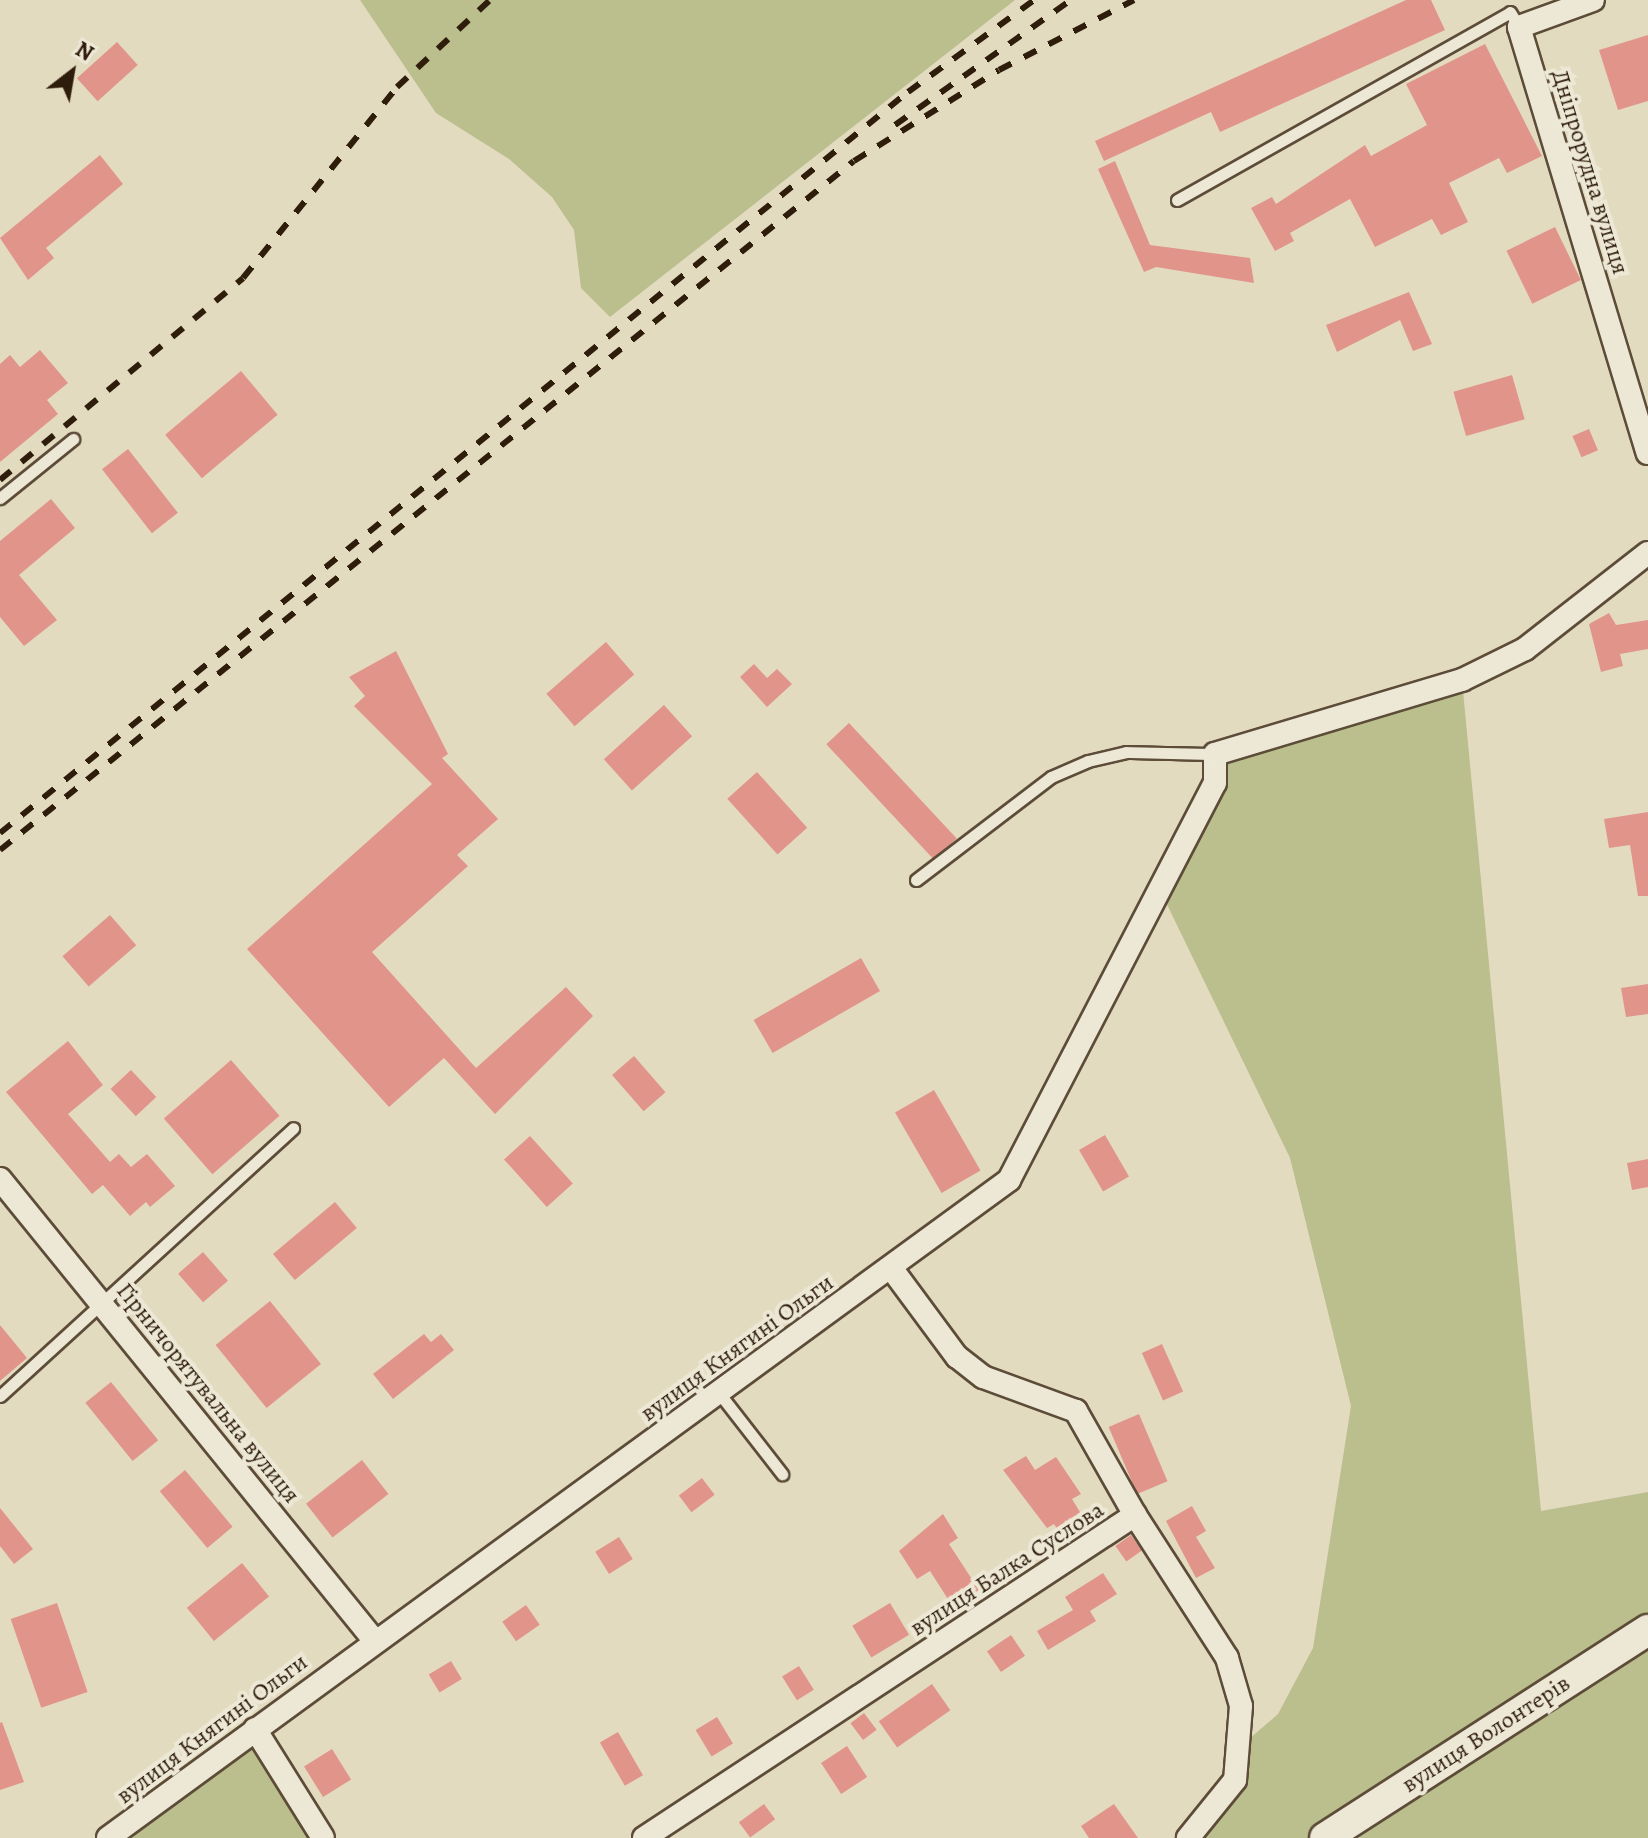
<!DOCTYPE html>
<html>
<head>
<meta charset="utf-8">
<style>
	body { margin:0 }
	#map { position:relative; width:1648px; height:1838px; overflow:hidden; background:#e3dbc0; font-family:Alegreya,serif }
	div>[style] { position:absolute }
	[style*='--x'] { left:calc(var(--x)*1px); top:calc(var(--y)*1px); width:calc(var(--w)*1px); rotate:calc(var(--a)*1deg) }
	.green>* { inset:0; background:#bbbe8d }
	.building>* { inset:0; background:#e1958a; transform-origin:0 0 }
	.roads { filter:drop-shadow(2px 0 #5c4c38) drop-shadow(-2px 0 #5c4c38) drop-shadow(0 2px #5c4c38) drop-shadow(0 -2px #5c4c38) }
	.lane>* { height:11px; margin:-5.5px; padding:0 5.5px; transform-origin:5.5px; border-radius:5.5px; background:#ede8d6 }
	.street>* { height:22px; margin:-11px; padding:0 11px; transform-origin:11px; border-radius:11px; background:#ede8d6 }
	.secondary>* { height:30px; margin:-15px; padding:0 15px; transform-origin:15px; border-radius:15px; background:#ede8d6 }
	.rail>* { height:6px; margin-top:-3px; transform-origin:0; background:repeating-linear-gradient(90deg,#2f1d0b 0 14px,transparent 0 28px) }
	span { translate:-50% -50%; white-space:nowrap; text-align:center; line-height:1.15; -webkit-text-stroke:8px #ede8d6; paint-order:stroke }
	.street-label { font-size:24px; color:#2f1d0b }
	.north { position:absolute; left:32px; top:32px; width:80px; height:80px; -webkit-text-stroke:6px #ede8d6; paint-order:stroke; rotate:31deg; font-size:22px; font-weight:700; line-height:32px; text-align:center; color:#2f1d0b }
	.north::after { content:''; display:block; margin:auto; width:28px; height:36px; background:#2f1d0b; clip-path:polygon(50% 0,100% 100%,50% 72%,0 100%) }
</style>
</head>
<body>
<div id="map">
	<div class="green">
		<i style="clip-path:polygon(360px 0,1015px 0,610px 317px,581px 288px,574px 230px,552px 197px,509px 159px,436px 113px)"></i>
		<i style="clip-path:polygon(1462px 680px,1541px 1511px,1648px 1492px,1648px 1838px,1360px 1838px,1349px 1822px,1325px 1838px,1188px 1838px,1199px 1830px,1242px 1745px,1278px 1714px,1313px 1648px,1351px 1406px,1290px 1158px,1158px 886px,1215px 783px,1215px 754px)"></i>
		<i style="clip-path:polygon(255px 1729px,323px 1838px,108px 1838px)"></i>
	</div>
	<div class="building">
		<i style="clip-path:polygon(1406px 0,1431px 0,1445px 30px,1220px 132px,1211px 112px,1104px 161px,1095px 141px)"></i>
		<i style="clip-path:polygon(1648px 35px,1648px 101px,1618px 110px,1599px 50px)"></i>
		<i style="left:117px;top:42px;width:31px;height:54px;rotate:48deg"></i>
		<i style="clip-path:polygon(1485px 44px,1542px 156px,1507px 173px,1499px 158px,1449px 183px,1468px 222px,1441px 235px,1432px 219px,1375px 247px,1350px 199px,1290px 233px,1294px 241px,1275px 251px,1251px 208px,1272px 197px,1276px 204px,1365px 145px,1371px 156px,1427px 125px,1406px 84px)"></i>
		<i style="clip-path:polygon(100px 155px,123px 184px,46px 248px,54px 258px,28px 280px,0 238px)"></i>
		<i style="clip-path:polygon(1115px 161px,1150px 245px,1250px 258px,1254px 283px,1156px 267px,1144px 272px,1098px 169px)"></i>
		<i style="left:1555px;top:227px;width:59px;height:54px;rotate:64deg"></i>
		<i style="clip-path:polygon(1409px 292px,1432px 344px,1413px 351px,1400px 320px,1337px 352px,1326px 325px)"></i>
		<i style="clip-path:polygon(40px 350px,68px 383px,47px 400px,58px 414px,0 462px,0 364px,10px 355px,20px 367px)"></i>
		<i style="left:241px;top:371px;width:57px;height:99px;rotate:50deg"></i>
		<i style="left:1512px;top:375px;width:46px;height:61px;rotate:74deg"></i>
		<i style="left:1589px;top:429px;width:23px;height:18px;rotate:67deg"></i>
		<i style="left:128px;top:449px;width:81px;height:33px;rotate:52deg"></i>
		<i style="clip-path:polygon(51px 499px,75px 528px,19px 575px,57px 620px,24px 646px,0 617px,0 541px)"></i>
		<i style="clip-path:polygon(1609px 613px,1616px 625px,1648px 620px,1648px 649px,1620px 654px,1623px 666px,1601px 672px,1589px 624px)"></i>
		<i style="left:606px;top:642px;width:43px;height:79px;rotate:49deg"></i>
		<i style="clip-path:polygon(396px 651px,448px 754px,442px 758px,498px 819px,457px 855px,468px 866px,372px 952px,476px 1068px,566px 987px,593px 1016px,495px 1114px,444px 1058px,389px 1107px,247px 949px,432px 784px,354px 706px,365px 696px,349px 677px)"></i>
		<i style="clip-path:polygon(754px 664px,767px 678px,777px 669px,792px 684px,767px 707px,740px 677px)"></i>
		<i style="left:664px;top:705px;width:42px;height:81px;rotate:48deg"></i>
		<i style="left:849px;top:723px;width:158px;height:31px;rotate:47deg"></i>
		<i style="left:757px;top:772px;width:75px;height:40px;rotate:48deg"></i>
		<i style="clip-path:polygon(1648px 812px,1648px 896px,1638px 896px,1630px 845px,1609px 848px,1604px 819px)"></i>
		<i style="left:110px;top:915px;width:40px;height:63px;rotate:49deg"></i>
		<i style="left:861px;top:958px;width:38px;height:124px;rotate:60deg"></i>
		<i style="clip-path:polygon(1648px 984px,1648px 1014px,1626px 1017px,1621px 988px)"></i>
		<i style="clip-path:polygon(68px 1041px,103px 1085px,68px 1114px,110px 1162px,119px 1154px,131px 1167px,147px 1154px,175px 1186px,150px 1207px,146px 1202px,130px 1216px,103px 1185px,92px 1194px,6px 1092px)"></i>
		<i style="left:634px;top:1056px;width:48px;height:29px;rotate:49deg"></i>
		<i style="left:231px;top:1060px;width:74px;height:89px;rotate:49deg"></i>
		<i style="left:131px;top:1070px;width:37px;height:28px;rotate:47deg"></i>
		<i style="left:934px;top:1090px;width:93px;height:45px;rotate:60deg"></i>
		<i style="left:1105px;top:1135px;width:48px;height:30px;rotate:60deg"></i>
		<i style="left:530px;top:1136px;width:64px;height:35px;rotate:48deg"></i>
		<i style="clip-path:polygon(1648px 1159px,1648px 1187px,1632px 1190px,1627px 1163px)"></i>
		<i style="left:335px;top:1202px;width:34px;height:81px;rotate:50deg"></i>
		<i style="left:203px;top:1252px;width:38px;height:33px;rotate:49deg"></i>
		<i style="left:270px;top:1301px;width:81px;height:70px;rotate:51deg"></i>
		<i style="clip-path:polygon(0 1325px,27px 1358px,0 1381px)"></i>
		<i style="clip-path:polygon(424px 1334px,431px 1342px,441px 1334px,454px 1350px,393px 1399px,373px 1374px)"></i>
		<i style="left:1162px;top:1344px;width:52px;height:22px;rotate:66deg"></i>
		<i style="left:111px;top:1382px;width:75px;height:33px;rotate:51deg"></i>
		<i style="left:1139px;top:1414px;width:73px;height:33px;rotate:67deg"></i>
		<i style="clip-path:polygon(1026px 1456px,1035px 1470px,1056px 1457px,1081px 1494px,1072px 1499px,1083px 1517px,1059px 1532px,1054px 1524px,1047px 1528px,1003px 1470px)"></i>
		<i style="left:362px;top:1460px;width:43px;height:71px;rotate:52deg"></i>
		<i style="left:185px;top:1470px;width:74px;height:33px;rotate:50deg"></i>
		<i style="left:702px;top:1478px;width:21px;height:29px;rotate:53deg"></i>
		<i style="clip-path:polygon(1192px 1506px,1206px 1531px,1196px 1537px,1215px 1568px,1196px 1578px,1166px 1521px)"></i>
		<i style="clip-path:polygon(0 1508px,33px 1549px,14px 1564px,0 1546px)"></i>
		<i style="clip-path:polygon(943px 1514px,958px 1538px,949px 1544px,979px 1590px,953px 1607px,930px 1571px,917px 1579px,899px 1551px)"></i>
		<i style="left:1131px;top:1535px;width:19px;height:19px;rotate:55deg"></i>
		<i style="left:619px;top:1537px;width:26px;height:28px;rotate:58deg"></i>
		<i style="left:242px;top:1563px;width:43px;height:71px;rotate:51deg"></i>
		<i style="clip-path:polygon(1103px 1573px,1117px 1594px,1090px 1611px,1096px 1621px,1048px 1650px,1037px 1631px,1073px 1610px,1065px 1597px)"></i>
		<i style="left:57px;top:1603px;width:94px;height:49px;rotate:71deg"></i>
		<i style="left:890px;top:1603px;width:37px;height:44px;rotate:59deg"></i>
		<i style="left:526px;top:1605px;width:24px;height:29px;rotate:55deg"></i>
		<i style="left:1011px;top:1635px;width:25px;height:29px;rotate:56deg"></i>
		<i style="left:451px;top:1661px;width:21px;height:26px;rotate:59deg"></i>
		<i style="left:799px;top:1666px;width:28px;height:20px;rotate:58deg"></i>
		<i style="left:932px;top:1684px;width:32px;height:65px;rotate:55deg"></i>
		<i style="left:864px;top:1713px;width:21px;height:17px;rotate:53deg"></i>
		<i style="left:717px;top:1717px;width:31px;height:25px;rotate:59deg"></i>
		<i style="clip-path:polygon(2px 1722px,24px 1782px,0 1790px,0 1723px)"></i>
		<i style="left:618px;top:1732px;width:50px;height:21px;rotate:60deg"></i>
		<i style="left:847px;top:1746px;width:37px;height:31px;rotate:57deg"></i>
		<i style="left:332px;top:1749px;width:36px;height:33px;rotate:58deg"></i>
		<i style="left:764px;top:1804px;width:19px;height:31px;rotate:54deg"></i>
		<i style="clip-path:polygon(1114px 1804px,1138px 1838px,1089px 1838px,1081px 1826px)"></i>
	</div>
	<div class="roads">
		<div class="lane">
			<i style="--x:1177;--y:200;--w:382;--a:-29.4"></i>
			<i style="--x:1510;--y:12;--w:17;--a:59"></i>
			<i style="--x:0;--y:498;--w:94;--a:-38.9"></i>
			<i style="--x:916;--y:880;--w:170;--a:-37.3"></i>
			<i style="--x:1051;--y:777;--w:40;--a:-23.4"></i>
			<i style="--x:1088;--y:761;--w:39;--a:-13"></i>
			<i style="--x:1126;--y:752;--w:89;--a:1.3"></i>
			<i style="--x:719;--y:1393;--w:103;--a:52.1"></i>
			<i style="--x:0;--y:1396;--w:397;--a:-42.4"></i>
		</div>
		<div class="street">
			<i style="--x:1593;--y:0;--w:79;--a:160"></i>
			<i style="--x:1519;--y:27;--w:445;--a:73.2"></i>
			<i style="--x:0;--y:1179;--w:594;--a:50.95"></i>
			<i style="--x:1135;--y:1515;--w:170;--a:57.2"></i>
			<i style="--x:1227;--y:1658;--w:50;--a:73.7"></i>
			<i style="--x:1241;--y:1706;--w:74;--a:94.6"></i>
			<i style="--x:1235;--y:1780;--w:75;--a:129"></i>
			<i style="--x:255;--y:1729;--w:128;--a:58"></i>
			<i style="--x:108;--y:1838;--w:1116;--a:-36.14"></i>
			<i style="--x:1009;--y:1180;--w:447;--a:-62.6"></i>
			<i style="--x:1215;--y:783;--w:29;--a:-90"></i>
			<i style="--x:1215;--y:754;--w:258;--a:-16.7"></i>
			<i style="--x:1462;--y:680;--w:70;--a:-26.2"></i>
			<i style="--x:1525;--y:649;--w:156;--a:-38"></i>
			<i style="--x:644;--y:1838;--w:588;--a:-33.34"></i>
			<i style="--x:1135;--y:1515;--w:120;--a:-119.6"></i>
			<i style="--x:1076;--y:1411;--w:99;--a:-159.9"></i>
			<i style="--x:983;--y:1377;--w:33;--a:-142"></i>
			<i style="--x:957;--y:1357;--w:109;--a:-126.5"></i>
		</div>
		<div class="secondary">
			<i style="--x:1325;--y:1838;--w:384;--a:-32.8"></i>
		</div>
	</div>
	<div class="rail">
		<i style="--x:895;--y:125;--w:216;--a:-35.4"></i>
		<i style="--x:0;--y:480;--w:316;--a:-39.7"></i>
		<i style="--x:243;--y:278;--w:245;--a:-51.1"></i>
		<i style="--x:397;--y:87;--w:127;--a:-43.1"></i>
		<i style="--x:0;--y:833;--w:1172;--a:-39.22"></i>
		<i style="--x:908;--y:92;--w:156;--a:-36.1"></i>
		<i style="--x:0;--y:850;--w:1097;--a:-38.9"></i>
		<i style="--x:854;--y:161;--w:171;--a:-32.1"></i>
		<i style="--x:999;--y:70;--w:152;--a:-27.4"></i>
	</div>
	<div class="street-label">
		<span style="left:1590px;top:172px;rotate:73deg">Дніпрорудна вулиця</span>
		<span style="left:737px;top:1348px;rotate:-36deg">вулиця Княгині Ольги</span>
		<span style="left:208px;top:1393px;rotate:51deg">Гірничорятувальна вулиця</span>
		<span style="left:1007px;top:1569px;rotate:-33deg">вулиця Балка Суслова</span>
		<span style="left:212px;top:1729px;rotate:-37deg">вулиця Княгині Ольги</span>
		<span style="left:1486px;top:1734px;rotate:-33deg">вулиця Волонтерів</span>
	</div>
	<div class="north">N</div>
</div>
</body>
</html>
